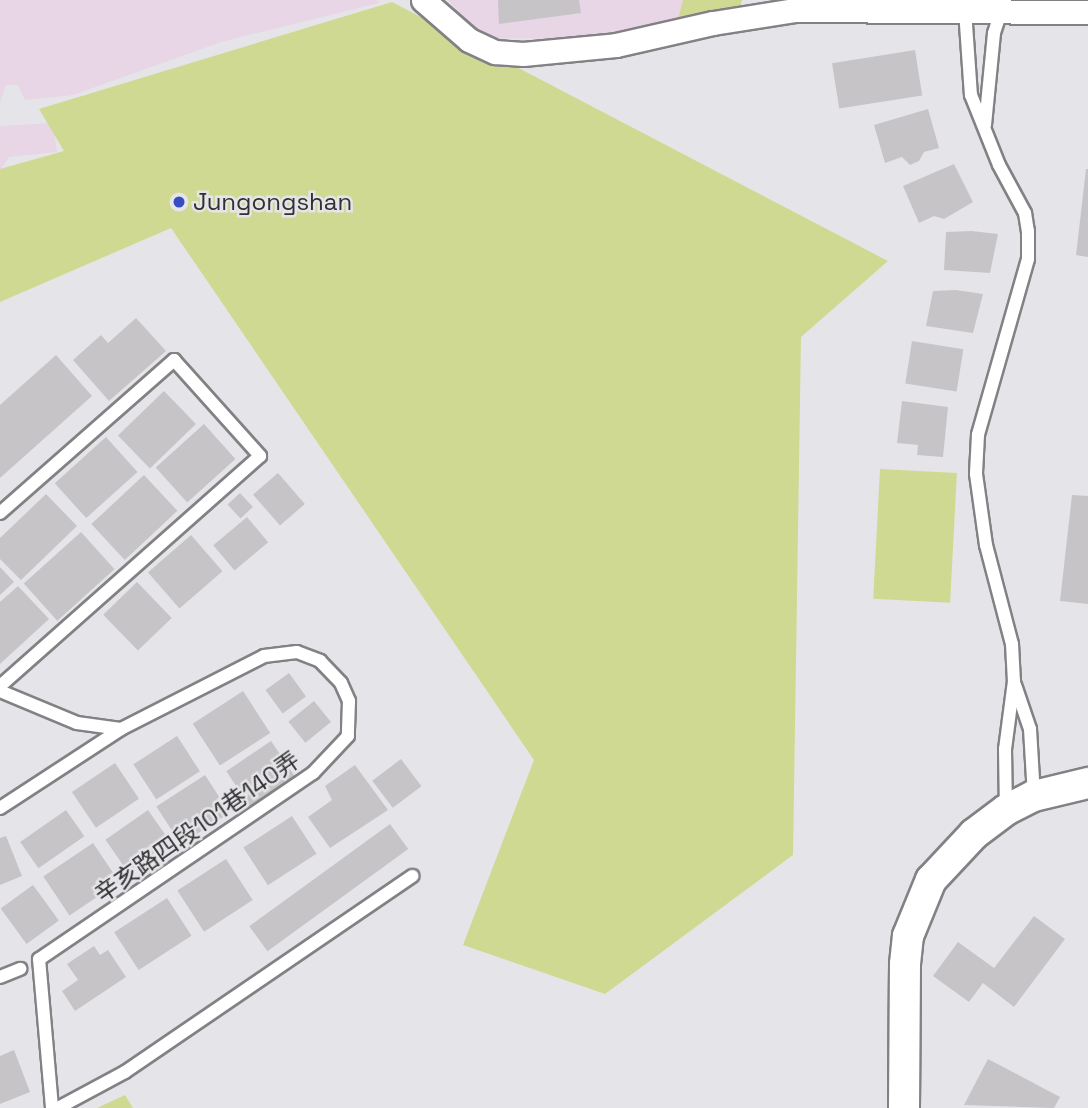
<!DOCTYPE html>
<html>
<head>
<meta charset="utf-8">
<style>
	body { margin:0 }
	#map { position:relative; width:1088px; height:1108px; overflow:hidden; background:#e5e5e9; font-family:"Space Grotesk","Noto Sans TC",sans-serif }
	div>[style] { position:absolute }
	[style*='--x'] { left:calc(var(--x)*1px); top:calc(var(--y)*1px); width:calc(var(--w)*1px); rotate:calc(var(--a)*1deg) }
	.industrial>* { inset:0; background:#e8d5e6 }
	.green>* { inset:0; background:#d0d991; transform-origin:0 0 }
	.building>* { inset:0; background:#c6c4c7; transform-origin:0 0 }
	.roads { filter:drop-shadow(2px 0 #828285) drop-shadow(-2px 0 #828285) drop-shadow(0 2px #828285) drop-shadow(0 -2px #828285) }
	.service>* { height:12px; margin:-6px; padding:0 6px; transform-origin:6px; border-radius:6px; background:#fff }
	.minor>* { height:23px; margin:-11.5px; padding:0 11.5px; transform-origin:11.5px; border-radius:11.5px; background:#fff }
	.tertiary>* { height:30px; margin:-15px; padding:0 15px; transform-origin:15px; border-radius:15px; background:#fff }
	.dots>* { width:19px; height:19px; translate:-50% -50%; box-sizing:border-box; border:4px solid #e5e5e9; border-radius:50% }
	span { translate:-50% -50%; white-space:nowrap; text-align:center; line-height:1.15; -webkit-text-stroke:5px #e5e5e9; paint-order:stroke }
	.poi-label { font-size:24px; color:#313132 }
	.left { translate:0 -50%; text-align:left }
	.street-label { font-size:24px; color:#313132 }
</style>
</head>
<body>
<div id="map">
	<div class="industrial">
		<i style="clip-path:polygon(0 0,377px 0,379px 3px,221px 42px,73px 95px,25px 100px,18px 85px,6px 85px,0 102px,0 126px,53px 123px,57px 152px,9px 157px,0 171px)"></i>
		<i style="clip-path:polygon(448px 0,683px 0,678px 19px,584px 39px,497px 38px,472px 27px)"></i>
	</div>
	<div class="green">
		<i style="clip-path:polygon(683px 0,742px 0,740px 8px,678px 19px)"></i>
		<i style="clip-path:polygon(392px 2px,888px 261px,801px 337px,793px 855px,605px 994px,463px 945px,534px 760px,171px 228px,0 302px,0 169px,64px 151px,39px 109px)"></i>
		<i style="left:880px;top:469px;width:77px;height:130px;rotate:3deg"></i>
		<i style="clip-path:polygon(125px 1095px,133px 1108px,97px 1108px)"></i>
	</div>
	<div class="building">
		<i style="clip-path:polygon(498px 0,579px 0,581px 13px,499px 24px)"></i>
		<i style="left:915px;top:50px;width:46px;height:84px;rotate:81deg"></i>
		<i style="clip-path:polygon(928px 109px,939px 148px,924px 152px,919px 161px,910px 165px,902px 157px,885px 163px,874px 125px)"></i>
		<i style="clip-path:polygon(954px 164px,973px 202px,944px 219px,934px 216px,919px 223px,903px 186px)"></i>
		<i style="clip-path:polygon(1086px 169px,1088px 169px,1088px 257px,1076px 255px)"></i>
		<i style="clip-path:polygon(972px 231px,998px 234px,990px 273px,944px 270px,946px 232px)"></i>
		<i style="clip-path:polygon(956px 290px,983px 294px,973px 333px,926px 326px,933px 291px)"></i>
		<i style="clip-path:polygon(136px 318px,166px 351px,109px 401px,73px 360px,101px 335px,108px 343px)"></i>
		<i style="left:912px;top:341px;width:52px;height:43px;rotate:9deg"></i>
		<i style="clip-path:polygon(56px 355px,92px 396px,0 478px,0 405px)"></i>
		<i style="left:164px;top:391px;width:46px;height:64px;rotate:46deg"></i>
		<i style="clip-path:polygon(902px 401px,948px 407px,943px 457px,917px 455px,918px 445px,897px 443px)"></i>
		<i style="left:204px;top:424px;width:47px;height:65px;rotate:48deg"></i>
		<i style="left:106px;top:437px;width:47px;height:69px;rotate:48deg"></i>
		<i style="left:278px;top:473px;width:41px;height:33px;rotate:49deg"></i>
		<i style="left:144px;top:475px;width:49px;height:72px;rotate:47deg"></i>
		<i style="left:240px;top:493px;width:19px;height:17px;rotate:47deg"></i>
		<i style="clip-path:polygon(46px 494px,77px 526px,21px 580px,0 559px,0 538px)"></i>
		<i style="clip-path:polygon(1072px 495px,1088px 496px,1088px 604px,1060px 601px)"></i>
		<i style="left:247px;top:517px;width:33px;height:44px;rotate:50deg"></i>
		<i style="left:81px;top:532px;width:50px;height:77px;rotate:48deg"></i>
		<i style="left:191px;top:535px;width:48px;height:57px;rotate:49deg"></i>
		<i style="clip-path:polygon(0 567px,14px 582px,0 595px)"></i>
		<i style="left:137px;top:582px;width:50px;height:47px;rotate:46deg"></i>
		<i style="clip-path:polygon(18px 586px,49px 619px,0 664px,0 602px)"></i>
		<i style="left:289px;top:673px;width:29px;height:29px;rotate:54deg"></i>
		<i style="left:243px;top:691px;width:50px;height:60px;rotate:57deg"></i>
		<i style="left:314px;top:701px;width:27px;height:33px;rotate:51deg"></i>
		<i style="left:177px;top:736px;width:42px;height:52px;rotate:57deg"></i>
		<i style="left:271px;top:741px;width:42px;height:54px;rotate:56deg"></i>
		<i style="left:401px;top:759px;width:34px;height:36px;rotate:53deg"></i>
		<i style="left:115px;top:763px;width:43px;height:52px;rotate:56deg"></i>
		<i style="clip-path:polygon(355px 765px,388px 810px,330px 848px,308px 817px,332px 800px,325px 786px)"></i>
		<i style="left:205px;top:775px;width:45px;height:58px;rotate:57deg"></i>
		<i style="left:66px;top:810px;width:32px;height:56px;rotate:55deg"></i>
		<i style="left:148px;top:810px;width:39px;height:52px;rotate:55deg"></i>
		<i style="left:292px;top:816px;width:45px;height:58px;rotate:57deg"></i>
		<i style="left:390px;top:824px;width:31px;height:174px;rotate:54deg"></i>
		<i style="clip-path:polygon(6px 836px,22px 876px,0 885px,0 838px)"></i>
		<i style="left:93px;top:843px;width:47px;height:60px;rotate:56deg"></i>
		<i style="left:226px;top:859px;width:49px;height:58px;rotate:57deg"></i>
		<i style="left:33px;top:885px;width:44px;height:40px;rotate:54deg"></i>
		<i style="left:167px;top:898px;width:45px;height:63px;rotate:57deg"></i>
		<i style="clip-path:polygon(1034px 916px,1065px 939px,1014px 1007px,983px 983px,969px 1002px,933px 976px,958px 942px,994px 968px)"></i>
		<i style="clip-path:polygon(94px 946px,100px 955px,108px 950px,126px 977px,75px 1011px,62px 991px,78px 980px,67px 964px)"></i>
		<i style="clip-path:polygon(14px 1050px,30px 1092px,0 1104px,0 1056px)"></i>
		<i style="clip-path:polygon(988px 1059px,1060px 1097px,1054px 1108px,964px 1105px)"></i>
	</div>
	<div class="roads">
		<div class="service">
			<i style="--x:965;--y:10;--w:85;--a:86"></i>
			<i style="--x:971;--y:95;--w:75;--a:68.2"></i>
			<i style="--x:999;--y:165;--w:55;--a:61.6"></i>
			<i style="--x:1025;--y:213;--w:18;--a:81"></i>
			<i style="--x:1028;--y:231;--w:28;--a:90"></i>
			<i style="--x:1028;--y:259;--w:183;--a:105.9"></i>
			<i style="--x:978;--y:435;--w:39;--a:93"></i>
			<i style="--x:976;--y:474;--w:72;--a:82"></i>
			<i style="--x:986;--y:545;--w:102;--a:75.3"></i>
			<i style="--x:1012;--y:644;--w:37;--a:87"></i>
			<i style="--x:1014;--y:681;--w:69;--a:97.5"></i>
			<i style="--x:1005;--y:749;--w:61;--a:89.1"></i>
			<i style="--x:985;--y:125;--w:92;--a:-84.4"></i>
			<i style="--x:994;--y:33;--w:23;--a:-72"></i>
			<i style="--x:0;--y:513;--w:232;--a:-41.3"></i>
			<i style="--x:174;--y:360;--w:129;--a:48.1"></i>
			<i style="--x:260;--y:456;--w:347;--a:138.5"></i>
			<i style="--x:1015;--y:685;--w:46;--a:71.2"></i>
			<i style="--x:1030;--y:729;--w:67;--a:86.6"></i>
			<i style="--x:0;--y:691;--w:83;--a:22.6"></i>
			<i style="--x:77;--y:723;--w:44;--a:7.8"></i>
			<i style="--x:0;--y:808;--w:145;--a:-33.1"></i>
			<i style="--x:121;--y:729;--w:161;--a:-27"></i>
			<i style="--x:264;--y:656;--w:33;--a:-7"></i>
			<i style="--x:297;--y:652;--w:25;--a:21"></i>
			<i style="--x:320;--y:661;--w:30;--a:46"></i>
			<i style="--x:341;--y:683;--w:20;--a:66"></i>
			<i style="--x:349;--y:701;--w:35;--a:92"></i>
			<i style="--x:348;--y:736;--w:51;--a:133.4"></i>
			<i style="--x:313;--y:773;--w:331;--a:145.8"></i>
			<i style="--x:39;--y:959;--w:150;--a:85"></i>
			<i style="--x:0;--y:977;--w:22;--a:-22"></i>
			<i style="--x:58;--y:1108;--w:76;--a:-28.2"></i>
			<i style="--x:125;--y:1072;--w:348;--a:-34.3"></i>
		</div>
		<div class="minor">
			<i style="--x:423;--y:0;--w:61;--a:41"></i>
			<i style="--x:469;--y:40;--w:29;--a:25"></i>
			<i style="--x:495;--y:52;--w:28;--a:4"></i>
			<i style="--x:523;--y:54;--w:93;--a:-5.5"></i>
			<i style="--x:616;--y:45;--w:99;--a:-12.8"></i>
			<i style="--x:713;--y:23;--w:82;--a:-9.1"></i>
			<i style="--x:794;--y:10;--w:294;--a:0.4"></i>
		</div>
		<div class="tertiary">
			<i style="--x:904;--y:1108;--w:144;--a:-89.6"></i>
			<i style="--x:905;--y:964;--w:28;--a:-84"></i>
			<i style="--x:908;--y:936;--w:61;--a:-67.7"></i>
			<i style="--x:931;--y:880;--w:63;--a:-46.9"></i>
			<i style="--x:974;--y:834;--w:40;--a:-37"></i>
			<i style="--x:1006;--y:810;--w:31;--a:-27"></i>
			<i style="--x:1034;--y:796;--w:56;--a:-13.5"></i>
		</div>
	</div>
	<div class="dots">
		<i style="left:179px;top:202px;background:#364dbf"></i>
	</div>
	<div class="poi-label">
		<span class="left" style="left:193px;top:202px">Jungongshan</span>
	</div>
	<div class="street-label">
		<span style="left:197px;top:827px;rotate:-35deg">辛亥路四段101巷140弄</span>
	</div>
</div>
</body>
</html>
